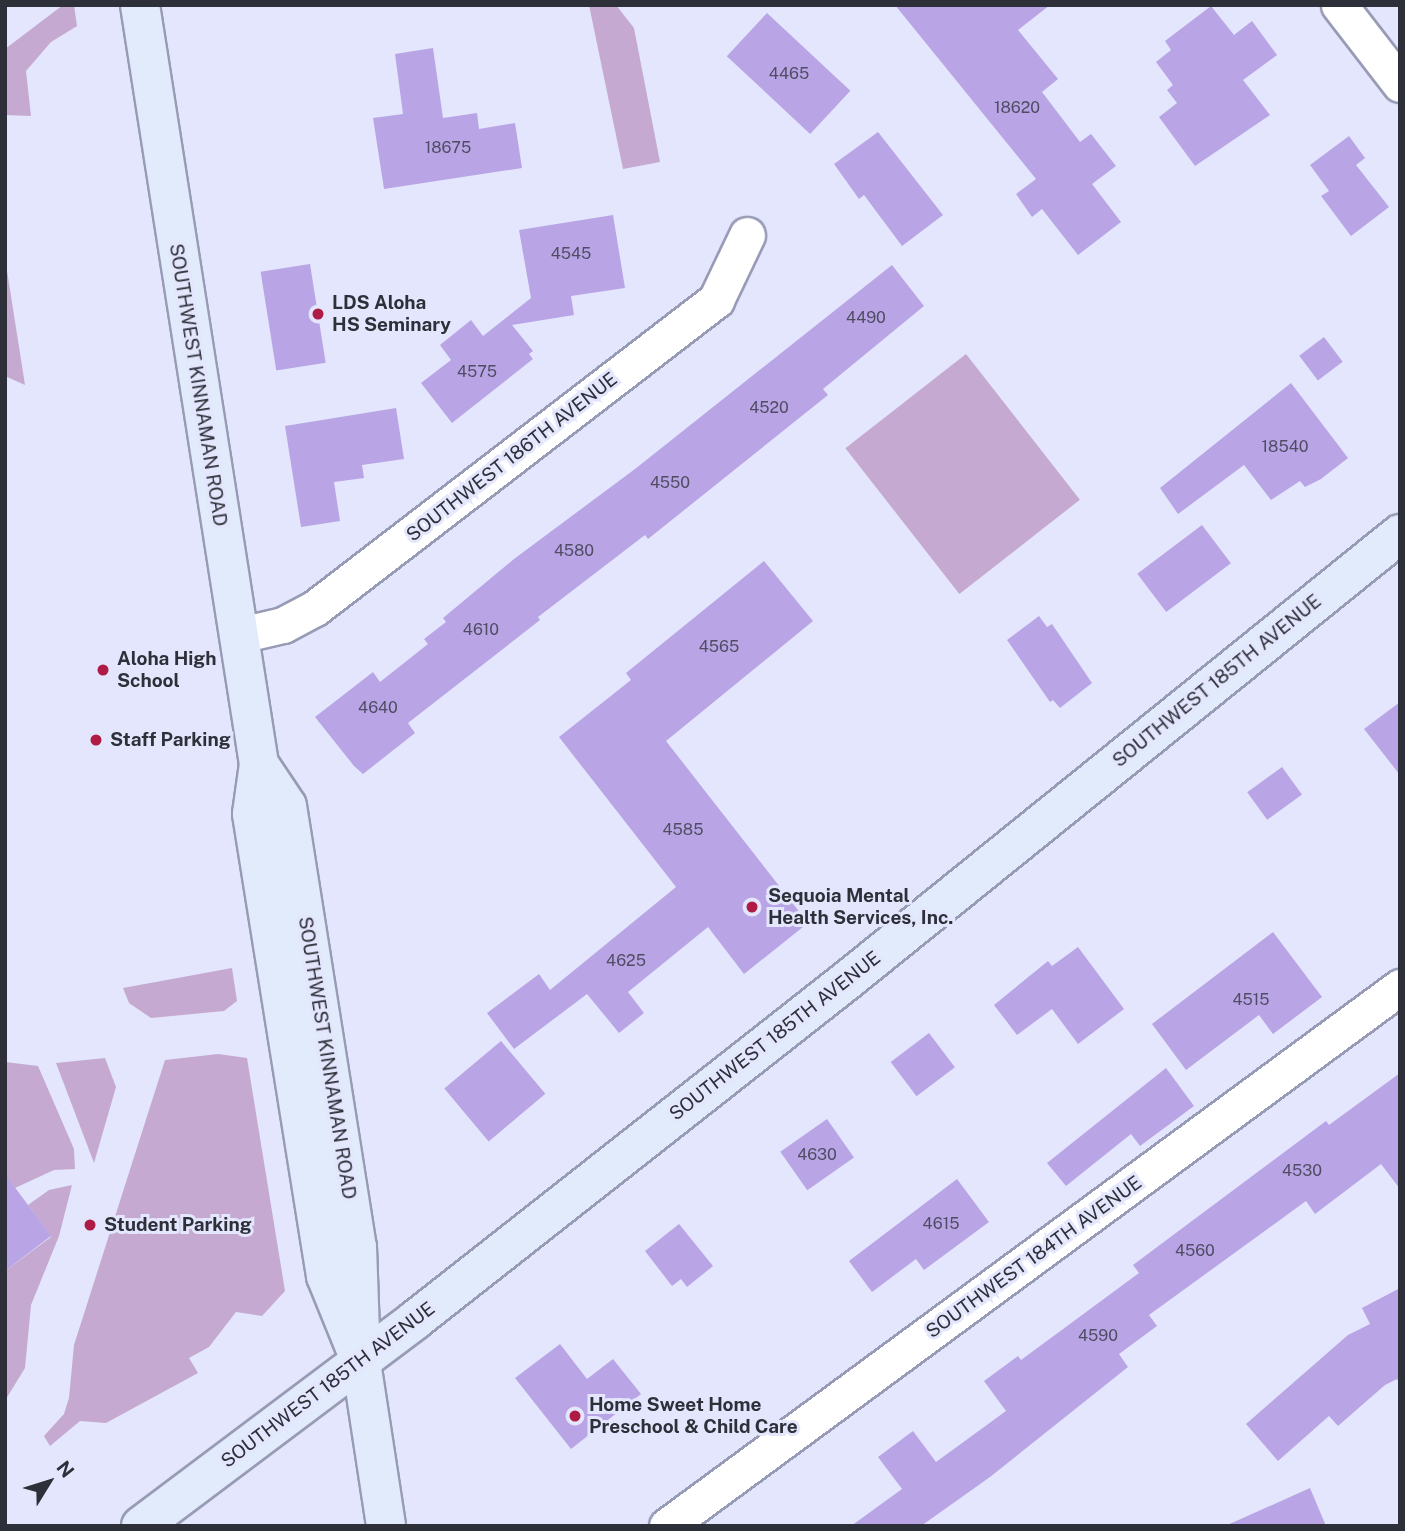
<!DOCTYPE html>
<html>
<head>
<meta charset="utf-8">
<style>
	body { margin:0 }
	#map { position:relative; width:1405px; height:1531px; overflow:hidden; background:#e3e6fc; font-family:"Public Sans",sans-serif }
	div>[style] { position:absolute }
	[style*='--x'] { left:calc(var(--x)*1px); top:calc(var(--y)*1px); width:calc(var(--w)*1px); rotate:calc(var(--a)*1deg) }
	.green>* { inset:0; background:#c6a9d1; transform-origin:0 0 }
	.building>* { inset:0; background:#b9a5e5; transform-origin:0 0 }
	.roads { filter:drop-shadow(2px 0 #989bb5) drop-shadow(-2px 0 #989bb5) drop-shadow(0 2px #989bb5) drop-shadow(0 -2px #989bb5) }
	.street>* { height:35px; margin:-17.5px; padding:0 17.5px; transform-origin:17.5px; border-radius:17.5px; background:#fff }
	.secondary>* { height:38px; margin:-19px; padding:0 19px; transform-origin:19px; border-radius:19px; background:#e1ebfc }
	.dots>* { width:19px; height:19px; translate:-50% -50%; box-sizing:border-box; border:4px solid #e3e6fc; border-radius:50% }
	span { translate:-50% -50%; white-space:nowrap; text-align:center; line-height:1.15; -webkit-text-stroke:6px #e3e6fc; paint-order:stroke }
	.number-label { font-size:16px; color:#504c64 }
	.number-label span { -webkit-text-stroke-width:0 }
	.poi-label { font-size:19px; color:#2d2f39; font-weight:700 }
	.left { translate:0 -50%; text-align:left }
	.street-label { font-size:19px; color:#2d2f39 }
	.frame { position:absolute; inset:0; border:7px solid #2d2f39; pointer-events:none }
	.north { position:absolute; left:14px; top:1447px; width:70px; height:70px; -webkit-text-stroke:5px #e3e6fc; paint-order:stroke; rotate:52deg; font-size:19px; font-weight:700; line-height:28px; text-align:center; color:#2d2f39 }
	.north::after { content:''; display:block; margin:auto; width:24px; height:32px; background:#2d2f39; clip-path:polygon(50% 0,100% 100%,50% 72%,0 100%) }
</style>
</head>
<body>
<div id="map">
	<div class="green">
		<i style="clip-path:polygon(63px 5px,74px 5px,77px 26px,51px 42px,26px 71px,31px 116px,5px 115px,5px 49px)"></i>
		<i style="clip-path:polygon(589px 5px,616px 5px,634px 28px,660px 162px,623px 169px)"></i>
		<i style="clip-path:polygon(5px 258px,25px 385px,5px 376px)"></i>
		<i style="left:966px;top:354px;width:185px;height:153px;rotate:52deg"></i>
		<i style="clip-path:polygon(232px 968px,237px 1001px,224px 1011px,151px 1018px,129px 1003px,123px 988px)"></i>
		<i style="clip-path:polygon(218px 1054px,247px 1058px,285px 1291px,262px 1316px,236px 1312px,209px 1347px,189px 1358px,198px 1373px,106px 1423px,80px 1421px,50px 1446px,44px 1436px,64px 1414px,69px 1398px,74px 1345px,165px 1060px)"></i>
		<i style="clip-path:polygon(105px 1058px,116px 1087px,94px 1163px,56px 1063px)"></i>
		<i style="clip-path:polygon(5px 1062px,38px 1066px,74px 1149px,75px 1169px,54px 1170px,15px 1188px,5px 1175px)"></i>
		<i style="clip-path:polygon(72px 1185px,59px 1236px,31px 1305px,25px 1368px,6px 1399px,5px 1271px,51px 1237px,28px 1205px,49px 1190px)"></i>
	</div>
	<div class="building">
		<i style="clip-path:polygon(895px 5px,1050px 5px,1018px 30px,1058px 79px,1042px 92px,1080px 142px,1091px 134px,1116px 166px,1092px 184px,1121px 222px,1078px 255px,1042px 209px,1032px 217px,1016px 194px,1036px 179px)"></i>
		<i style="clip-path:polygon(1211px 6px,1234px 35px,1252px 21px,1277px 55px,1243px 80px,1270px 115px,1195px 166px,1159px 117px,1177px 103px,1167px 90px,1173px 85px,1156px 62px,1171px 50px,1165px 41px)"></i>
		<i style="left:767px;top:13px;width:114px;height:59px;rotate:43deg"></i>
		<i style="clip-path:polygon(433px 48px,443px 118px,477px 113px,479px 129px,515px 123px,522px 168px,384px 189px,373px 118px,403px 114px,395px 54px)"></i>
		<i style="clip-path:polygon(878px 132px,943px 215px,902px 246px,864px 195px,859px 199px,834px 164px)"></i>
		<i style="clip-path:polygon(1349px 136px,1365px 158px,1356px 165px,1389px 207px,1351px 236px,1321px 196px,1329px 191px,1310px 165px)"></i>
		<i style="clip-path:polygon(613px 215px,625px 288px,571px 296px,574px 315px,512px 325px,533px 351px,529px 354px,533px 359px,452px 423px,421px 383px,451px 360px,440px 345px,471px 320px,483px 336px,531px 298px,519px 230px)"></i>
		<i style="left:310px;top:264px;width:100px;height:50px;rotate:81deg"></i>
		<i style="clip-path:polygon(892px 265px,924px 306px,823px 389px,828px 395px,648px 539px,645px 535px,538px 617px,540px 620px,408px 723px,415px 733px,363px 774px,354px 766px,315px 717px,373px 672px,380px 682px,428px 644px,424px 639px,446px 622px,443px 618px,514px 559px,635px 469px)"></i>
		<i style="left:1324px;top:337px;width:31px;height:31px;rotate:53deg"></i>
		<i style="clip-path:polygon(1291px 383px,1348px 458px,1321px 479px,1305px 487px,1300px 481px,1271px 500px,1244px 465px,1178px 514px,1160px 488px)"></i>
		<i style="clip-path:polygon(396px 408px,404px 459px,362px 465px,364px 478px,334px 482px,340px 521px,301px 527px,285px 426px)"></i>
		<i style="left:1202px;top:525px;width:48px;height:81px;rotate:53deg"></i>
		<i style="clip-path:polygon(764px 561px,813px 621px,666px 741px,808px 923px,744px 974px,708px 927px,628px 992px,644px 1013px,619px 1033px,587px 994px,514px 1049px,487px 1013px,539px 974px,550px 990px,676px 887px,559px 737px,631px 680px,626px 673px)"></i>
		<i style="clip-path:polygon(1039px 616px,1047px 627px,1052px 624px,1092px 683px,1060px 708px,1053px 700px,1050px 702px,1007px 640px)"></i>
		<i style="clip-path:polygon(1400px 702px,1400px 775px,1364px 729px)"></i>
		<i style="left:1282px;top:767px;width:34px;height:43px;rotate:54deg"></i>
		<i style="clip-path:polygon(1273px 932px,1322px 997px,1273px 1034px,1259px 1015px,1186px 1070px,1152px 1024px)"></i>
		<i style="clip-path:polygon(1078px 947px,1124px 1009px,1078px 1044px,1052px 1009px,1017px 1035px,994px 1005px,1048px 961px,1052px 966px)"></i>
		<i style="left:929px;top:1033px;width:43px;height:48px;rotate:53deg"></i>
		<i style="left:501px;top:1041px;width:69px;height:74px;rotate:50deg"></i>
		<i style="clip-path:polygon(1166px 1068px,1194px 1106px,1140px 1146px,1131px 1134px,1066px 1186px,1047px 1163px)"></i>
		<i style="clip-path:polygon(1400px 1073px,1400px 1189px,1381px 1164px,1315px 1214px,1306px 1201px,1149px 1315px,1157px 1326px,1119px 1354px,1128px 1367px,990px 1477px,921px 1526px,851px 1526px,902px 1489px,878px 1457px,913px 1431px,936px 1462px,1006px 1411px,984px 1381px,1018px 1356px,1021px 1360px,1139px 1273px,1133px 1265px,1326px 1121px,1329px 1125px)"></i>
		<i style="left:827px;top:1119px;width:47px;height:57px;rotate:55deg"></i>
		<i style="clip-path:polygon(5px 1174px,51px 1236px,5px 1271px)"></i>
		<i style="clip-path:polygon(957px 1179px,989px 1222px,924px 1270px,916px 1259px,872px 1292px,849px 1261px)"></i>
		<i style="clip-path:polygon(679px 1224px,713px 1266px,687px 1287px,681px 1279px,672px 1286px,645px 1251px)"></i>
		<i style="clip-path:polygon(1400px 1288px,1400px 1385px,1397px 1379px,1385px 1385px,1338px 1426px,1329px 1416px,1278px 1461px,1246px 1424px,1348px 1335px,1370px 1324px,1362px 1308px)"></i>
		<i style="clip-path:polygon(560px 1344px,587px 1379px,613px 1359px,641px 1394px,571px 1449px,515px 1378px)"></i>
		<i style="clip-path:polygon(1310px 1488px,1326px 1526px,1225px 1526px)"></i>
	</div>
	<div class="roads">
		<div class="street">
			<i style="--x:1339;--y:5;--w:100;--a:52.3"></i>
			<i style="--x:240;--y:635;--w:44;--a:-13.1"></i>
			<i style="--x:283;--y:625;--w:36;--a:-28"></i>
			<i style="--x:315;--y:608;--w:506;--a:-37.53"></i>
			<i style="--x:716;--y:300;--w:72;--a:-64.5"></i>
			<i style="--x:667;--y:1526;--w:910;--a:-36.33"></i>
		</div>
		<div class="secondary">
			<i style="--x:140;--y:5;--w:768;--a:81.09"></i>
			<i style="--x:259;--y:764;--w:50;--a:98"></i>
			<i style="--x:252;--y:814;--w:468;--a:80.9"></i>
			<i style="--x:326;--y:1276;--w:93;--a:67.9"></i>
			<i style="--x:259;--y:764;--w:50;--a:56.3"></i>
			<i style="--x:287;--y:806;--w:447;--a:81"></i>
			<i style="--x:357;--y:1247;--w:115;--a:88"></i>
			<i style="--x:361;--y:1362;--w:166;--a:81.3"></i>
			<i style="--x:141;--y:1526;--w:343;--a:-36.9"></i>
			<i style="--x:415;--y:1320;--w:553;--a:-38.17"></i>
			<i style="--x:850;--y:978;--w:707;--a:-38.91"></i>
		</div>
	</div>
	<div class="dots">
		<i style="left:318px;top:314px;background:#ae1b45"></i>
		<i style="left:103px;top:670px;background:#ae1b45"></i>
		<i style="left:96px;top:740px;background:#ae1b45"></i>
		<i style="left:752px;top:907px;background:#ae1b45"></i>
		<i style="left:90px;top:1225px;background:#ae1b45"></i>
		<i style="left:575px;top:1416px;background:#ae1b45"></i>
	</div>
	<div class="number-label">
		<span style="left:789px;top:74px">4465</span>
		<span style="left:1017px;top:108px">18620</span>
		<span style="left:448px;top:148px">18675</span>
		<span style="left:571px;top:254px">4545</span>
		<span style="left:866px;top:318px">4490</span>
		<span style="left:477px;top:372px">4575</span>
		<span style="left:769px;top:408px">4520</span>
		<span style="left:1285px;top:447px">18540</span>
		<span style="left:670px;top:483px">4550</span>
		<span style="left:574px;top:551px">4580</span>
		<span style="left:481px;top:630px">4610</span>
		<span style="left:719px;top:647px">4565</span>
		<span style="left:378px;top:708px">4640</span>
		<span style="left:683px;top:830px">4585</span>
		<span style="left:626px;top:961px">4625</span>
		<span style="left:1251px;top:1000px">4515</span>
		<span style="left:817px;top:1155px">4630</span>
		<span style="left:1302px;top:1171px">4530</span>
		<span style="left:941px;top:1224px">4615</span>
		<span style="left:1195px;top:1251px">4560</span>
		<span style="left:1098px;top:1336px">4590</span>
	</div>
	<div class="poi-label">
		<span class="left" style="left:332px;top:314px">LDS Aloha<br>HS Seminary</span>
		<span class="left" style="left:117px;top:670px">Aloha High<br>School</span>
		<span class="left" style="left:110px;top:740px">Staff Parking</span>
		<span class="left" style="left:768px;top:907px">Sequoia Mental<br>Health Services, Inc.</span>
		<span class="left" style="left:104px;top:1225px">Student Parking</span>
		<span class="left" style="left:589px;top:1416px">Home Sweet Home<br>Preschool &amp; Child Care</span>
	</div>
	<div class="street-label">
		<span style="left:198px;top:385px;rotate:81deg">SOUTHWEST KINNAMAN ROAD</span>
		<span style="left:512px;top:457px;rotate:-38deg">SOUTHWEST 186TH AVENUE</span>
		<span style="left:1217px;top:681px;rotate:-39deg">SOUTHWEST 185TH AVENUE</span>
		<span style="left:775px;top:1036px;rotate:-38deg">SOUTHWEST 185TH AVENUE</span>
		<span style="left:327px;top:1058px;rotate:81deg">SOUTHWEST KINNAMAN ROAD</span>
		<span style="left:1034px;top:1257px;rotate:-36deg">SOUTHWEST 184TH AVENUE</span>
		<span style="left:328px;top:1385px;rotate:-37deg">SOUTHWEST 185TH AVENUE</span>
	</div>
	<div class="frame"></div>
	<div class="north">N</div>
</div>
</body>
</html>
